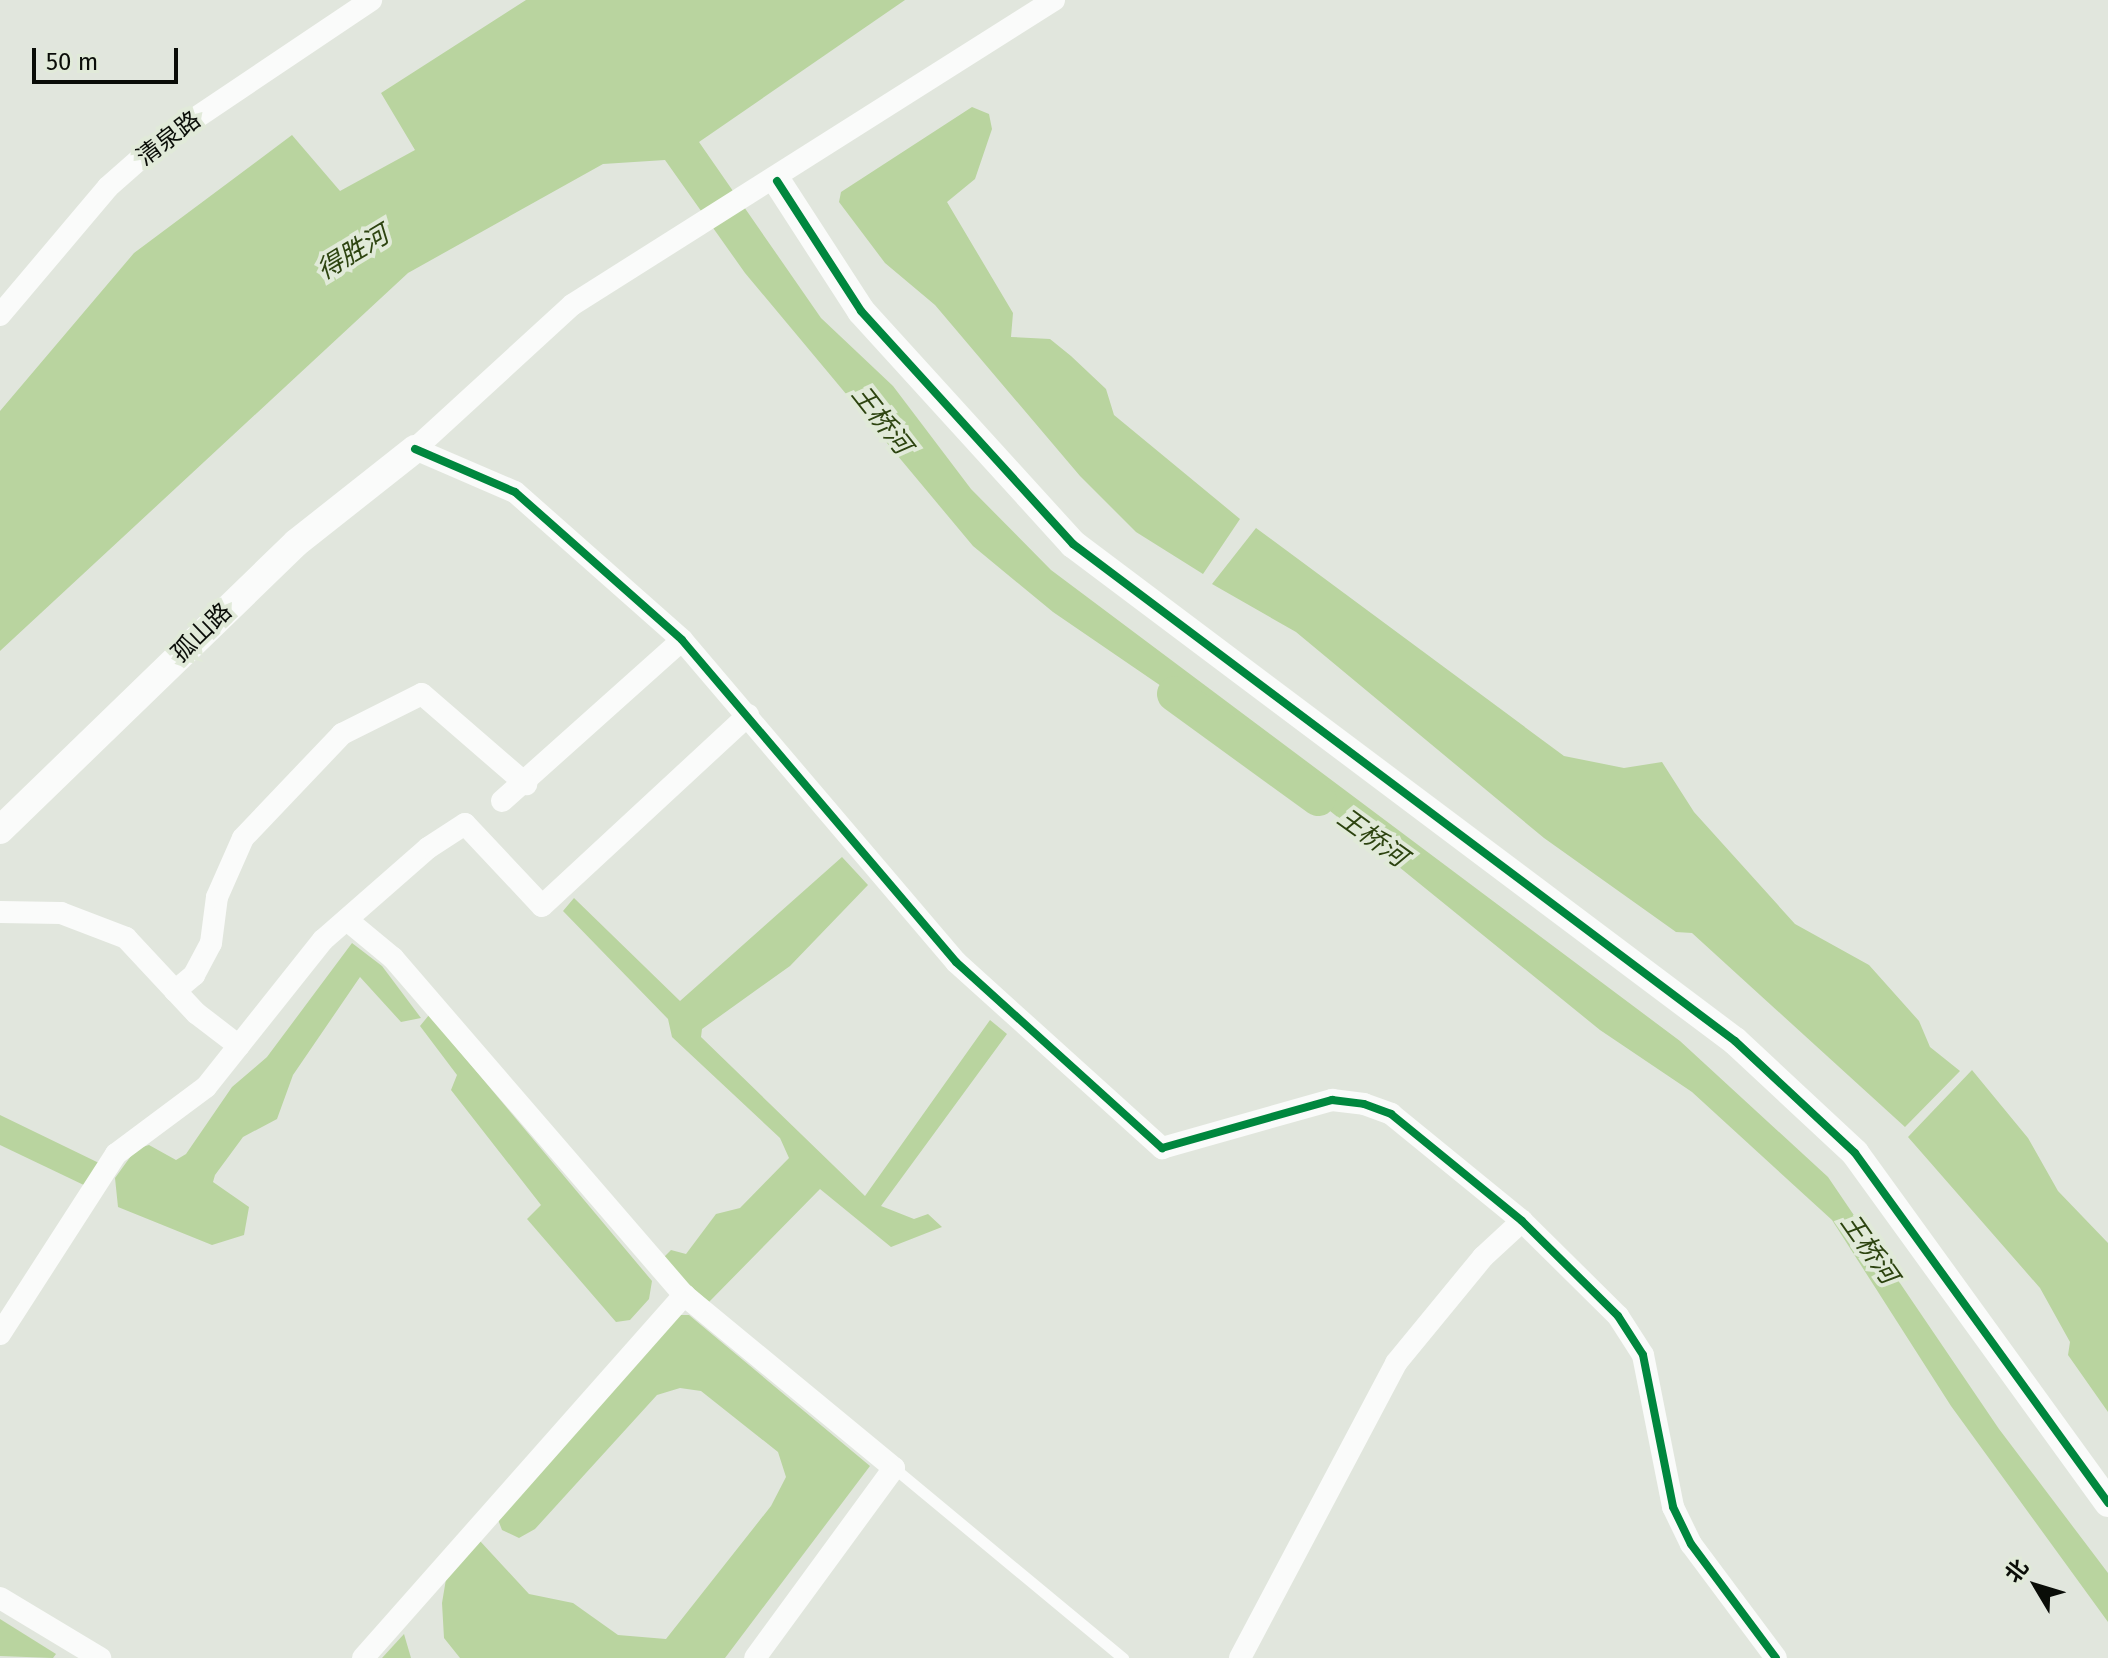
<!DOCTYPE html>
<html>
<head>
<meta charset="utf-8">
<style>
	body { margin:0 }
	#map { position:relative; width:2108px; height:1658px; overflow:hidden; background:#e1e6dd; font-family:"Fira Sans","Noto Sans SC",sans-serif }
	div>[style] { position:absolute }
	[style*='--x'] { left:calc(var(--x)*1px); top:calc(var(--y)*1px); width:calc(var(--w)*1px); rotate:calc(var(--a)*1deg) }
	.water>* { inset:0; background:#b9d49f }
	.river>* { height:36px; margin:-18px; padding:0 18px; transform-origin:18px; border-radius:18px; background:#b9d49f }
	.service>* { height:11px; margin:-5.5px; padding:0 5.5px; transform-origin:5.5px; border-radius:5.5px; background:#fafbfa }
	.minor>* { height:22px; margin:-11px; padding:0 11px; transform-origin:11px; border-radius:11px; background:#fafbfa }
	.tertiary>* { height:28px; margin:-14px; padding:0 14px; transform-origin:14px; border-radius:14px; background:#fafbfa }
	.cycleway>* { height:8px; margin:-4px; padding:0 4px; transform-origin:4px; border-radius:4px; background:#00873e }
	span { translate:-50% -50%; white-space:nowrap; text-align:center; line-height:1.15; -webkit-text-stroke:8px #e1ead9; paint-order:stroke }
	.street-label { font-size:24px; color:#0a0d08 }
	.water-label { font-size:26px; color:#2d4410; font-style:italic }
	.north { position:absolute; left:1996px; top:1546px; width:80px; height:80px; -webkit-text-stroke:6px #e1ead9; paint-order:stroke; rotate:308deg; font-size:22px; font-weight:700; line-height:32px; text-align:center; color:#0a0d08 }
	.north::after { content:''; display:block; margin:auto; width:28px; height:36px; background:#0a0d08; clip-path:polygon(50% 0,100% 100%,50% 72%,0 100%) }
	.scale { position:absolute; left:32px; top:48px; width:146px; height:36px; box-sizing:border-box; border:4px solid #0a0d08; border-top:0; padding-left:10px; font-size:24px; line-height:28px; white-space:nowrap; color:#0a0d08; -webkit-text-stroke:6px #e1ead9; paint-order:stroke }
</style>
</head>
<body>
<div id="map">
	<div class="water">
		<i style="clip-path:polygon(526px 0,905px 0,699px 142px,821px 318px,893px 386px,971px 489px,1051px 570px,1680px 1041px,1828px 1177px,1999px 1429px,2108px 1573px,2108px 1622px,1951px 1406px,1832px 1220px,1692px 1092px,1600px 1030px,1256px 751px,1053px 612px,973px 546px,745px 273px,665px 160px,603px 164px,408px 273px,0 651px,0 411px,134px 253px,292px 135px,340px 191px,415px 150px,381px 93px)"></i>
		<i style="clip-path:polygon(972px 107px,989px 114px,992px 129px,975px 179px,947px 202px,1013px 313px,1011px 337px,1050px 339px,1071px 356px,1106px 389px,1114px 415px,1240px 519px,1203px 574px,1136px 532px,1080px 476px,935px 305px,885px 263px,839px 202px,841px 192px)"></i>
		<i style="clip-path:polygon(1256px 528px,1564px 756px,1624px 768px,1662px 762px,1694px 812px,1795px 924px,1869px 965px,1919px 1021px,1930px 1047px,1960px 1071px,1905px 1127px,1692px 933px,1676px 932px,1544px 838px,1296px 632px,1212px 584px)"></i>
		<i style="clip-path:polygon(842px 857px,868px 885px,790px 966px,702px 1029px,701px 1037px,865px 1196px,990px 1020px,1007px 1034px,881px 1206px,914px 1219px,928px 1214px,942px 1227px,891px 1247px,820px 1189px,709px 1302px,661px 1260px,671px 1250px,686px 1254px,716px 1214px,740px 1208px,789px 1158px,780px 1138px,672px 1037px,668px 1019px,563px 911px,574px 898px,680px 1001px)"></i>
		<i style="clip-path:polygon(352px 943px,382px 966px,421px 1018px,401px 1022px,360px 977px,293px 1075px,277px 1119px,243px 1137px,215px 1175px,213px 1182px,249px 1207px,244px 1235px,212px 1245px,118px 1207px,115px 1178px,136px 1149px,149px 1145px,176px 1160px,186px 1154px,232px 1087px,267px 1057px)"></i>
		<i style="clip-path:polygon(429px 1015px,652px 1281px,649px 1299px,630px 1320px,616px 1322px,527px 1219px,541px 1205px,451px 1090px,457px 1075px,420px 1026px)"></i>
		<i style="clip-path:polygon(1972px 1070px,2028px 1138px,2058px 1191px,2108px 1243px,2108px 1412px,2068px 1355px,2070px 1342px,2040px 1288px,1908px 1137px)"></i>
		<i style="clip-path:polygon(0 1115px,99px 1163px,88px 1187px,0 1145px)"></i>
		<i style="clip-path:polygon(674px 1315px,689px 1315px,870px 1466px,725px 1658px,460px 1658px,444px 1638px,442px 1603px,447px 1573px,480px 1541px,529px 1594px,573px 1603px,618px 1635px,666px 1639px,771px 1506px,786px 1477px,778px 1452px,701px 1391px,680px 1388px,657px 1395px,535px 1529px,519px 1538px,502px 1530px,497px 1517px)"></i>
		<i style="clip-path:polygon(0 1619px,56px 1654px,53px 1658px,0 1656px)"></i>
		<i style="clip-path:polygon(404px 1634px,411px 1658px,382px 1658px)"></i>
	</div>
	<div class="river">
		<i style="--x:1175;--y:694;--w:177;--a:36"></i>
	</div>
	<div class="service">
		<i style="--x:894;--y:1468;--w:298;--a:39.7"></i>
	</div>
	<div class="minor">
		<i style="--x:1054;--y:0;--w:570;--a:147.68"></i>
		<i style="--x:572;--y:305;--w:213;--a:137.5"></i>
		<i style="--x:415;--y:449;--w:109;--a:23.3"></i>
		<i style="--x:515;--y:492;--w:223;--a:41.5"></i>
		<i style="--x:682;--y:640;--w:423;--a:49.6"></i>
		<i style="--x:956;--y:962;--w:278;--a:42.1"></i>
		<i style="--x:1162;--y:1148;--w:177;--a:-15.8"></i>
		<i style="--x:1332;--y:1100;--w:32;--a:7"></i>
		<i style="--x:1364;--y:1104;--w:29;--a:20"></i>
		<i style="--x:1391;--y:1114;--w:169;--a:39.2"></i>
		<i style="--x:1522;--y:1221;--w:135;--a:44.7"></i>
		<i style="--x:1618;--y:1316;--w:46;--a:57.3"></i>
		<i style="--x:1643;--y:1355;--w:155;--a:78.8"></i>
		<i style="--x:1673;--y:1507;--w:41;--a:64.1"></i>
		<i style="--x:1691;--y:1544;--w:142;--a:53.3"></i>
		<i style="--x:0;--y:315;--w:167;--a:-49.8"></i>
		<i style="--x:108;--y:187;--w:65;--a:-41.3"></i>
		<i style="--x:157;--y:144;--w:258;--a:-33.9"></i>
		<i style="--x:502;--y:801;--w:241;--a:-41.8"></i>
		<i style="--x:0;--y:912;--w:61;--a:0.9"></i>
		<i style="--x:61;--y:913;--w:70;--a:21"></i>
		<i style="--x:126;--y:938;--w:103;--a:47"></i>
		<i style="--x:196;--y:1013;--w:54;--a:37.5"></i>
		<i style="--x:347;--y:920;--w:60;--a:39.6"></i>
		<i style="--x:393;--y:958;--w:445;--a:49.2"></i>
		<i style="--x:684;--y:1295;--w:272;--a:39.5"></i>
		<i style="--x:894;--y:1468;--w:235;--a:126.2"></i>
		<i style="--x:175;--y:991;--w:25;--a:-40"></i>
		<i style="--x:194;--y:975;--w:36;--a:-62"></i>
		<i style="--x:211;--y:943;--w:46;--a:-82.6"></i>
		<i style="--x:217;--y:897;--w:64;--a:-66.2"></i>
		<i style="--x:243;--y:838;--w:144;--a:-46.4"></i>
		<i style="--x:342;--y:734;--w:89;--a:-26.6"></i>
		<i style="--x:422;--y:694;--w:138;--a:40.9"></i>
		<i style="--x:0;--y:1334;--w:214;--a:-57.2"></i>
		<i style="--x:116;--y:1154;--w:112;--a:-36.7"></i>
		<i style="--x:206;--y:1087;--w:188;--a:-51.5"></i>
		<i style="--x:323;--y:940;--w:140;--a:-41.2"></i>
		<i style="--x:428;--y:848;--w:44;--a:-33"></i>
		<i style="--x:465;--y:824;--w:112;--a:46.8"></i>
		<i style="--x:542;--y:906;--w:281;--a:-42.8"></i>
		<i style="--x:0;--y:1598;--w:117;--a:31"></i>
		<i style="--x:363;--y:1658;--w:485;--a:-48.5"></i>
		<i style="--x:1240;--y:1658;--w:334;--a:-62.1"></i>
		<i style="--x:1396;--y:1363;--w:137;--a:-50.6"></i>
		<i style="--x:1483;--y:1257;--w:53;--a:-42.7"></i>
	</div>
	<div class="tertiary">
		<i style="--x:777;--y:181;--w:155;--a:57.1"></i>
		<i style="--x:861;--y:311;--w:315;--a:47.7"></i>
		<i style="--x:1073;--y:544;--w:828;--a:36.9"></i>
		<i style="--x:1735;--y:1041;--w:164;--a:43"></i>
		<i style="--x:1855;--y:1153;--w:432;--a:54.1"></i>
		<i style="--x:0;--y:830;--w:412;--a:-44.1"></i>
		<i style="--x:296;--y:543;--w:152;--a:-38.3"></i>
	</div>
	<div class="cycleway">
		<i style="--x:777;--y:181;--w:155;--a:57.1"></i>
		<i style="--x:861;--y:311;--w:315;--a:47.7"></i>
		<i style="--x:1073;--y:544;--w:828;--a:36.9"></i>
		<i style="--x:1735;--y:1041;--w:164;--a:43"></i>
		<i style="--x:1855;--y:1153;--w:432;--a:54.1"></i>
		<i style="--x:415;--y:449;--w:109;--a:23.3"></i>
		<i style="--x:515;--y:492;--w:223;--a:41.5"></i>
		<i style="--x:682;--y:640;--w:423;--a:49.6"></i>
		<i style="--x:956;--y:962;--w:278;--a:42.1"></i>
		<i style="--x:1162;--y:1148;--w:177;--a:-15.8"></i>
		<i style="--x:1332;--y:1100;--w:32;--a:7"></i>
		<i style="--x:1364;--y:1104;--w:29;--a:20"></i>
		<i style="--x:1391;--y:1114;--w:169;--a:39.2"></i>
		<i style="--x:1522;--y:1221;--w:135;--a:44.7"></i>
		<i style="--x:1618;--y:1316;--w:46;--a:57.3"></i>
		<i style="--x:1643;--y:1355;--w:155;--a:78.8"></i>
		<i style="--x:1673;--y:1507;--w:41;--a:64.1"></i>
		<i style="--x:1691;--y:1544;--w:142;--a:53.3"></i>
	</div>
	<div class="street-label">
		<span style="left:169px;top:139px;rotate:-37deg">清泉路</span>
		<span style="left:202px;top:633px;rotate:-44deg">孤山路</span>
	</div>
	<div class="water-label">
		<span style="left:353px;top:253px;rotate:-31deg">得胜河</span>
		<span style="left:881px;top:420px;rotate:52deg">王桥河</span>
		<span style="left:1372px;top:838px;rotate:36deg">王桥河</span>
		<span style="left:1869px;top:1249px;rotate:55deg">王桥河</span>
	</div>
	<div class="north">北</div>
	<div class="scale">50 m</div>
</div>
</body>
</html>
